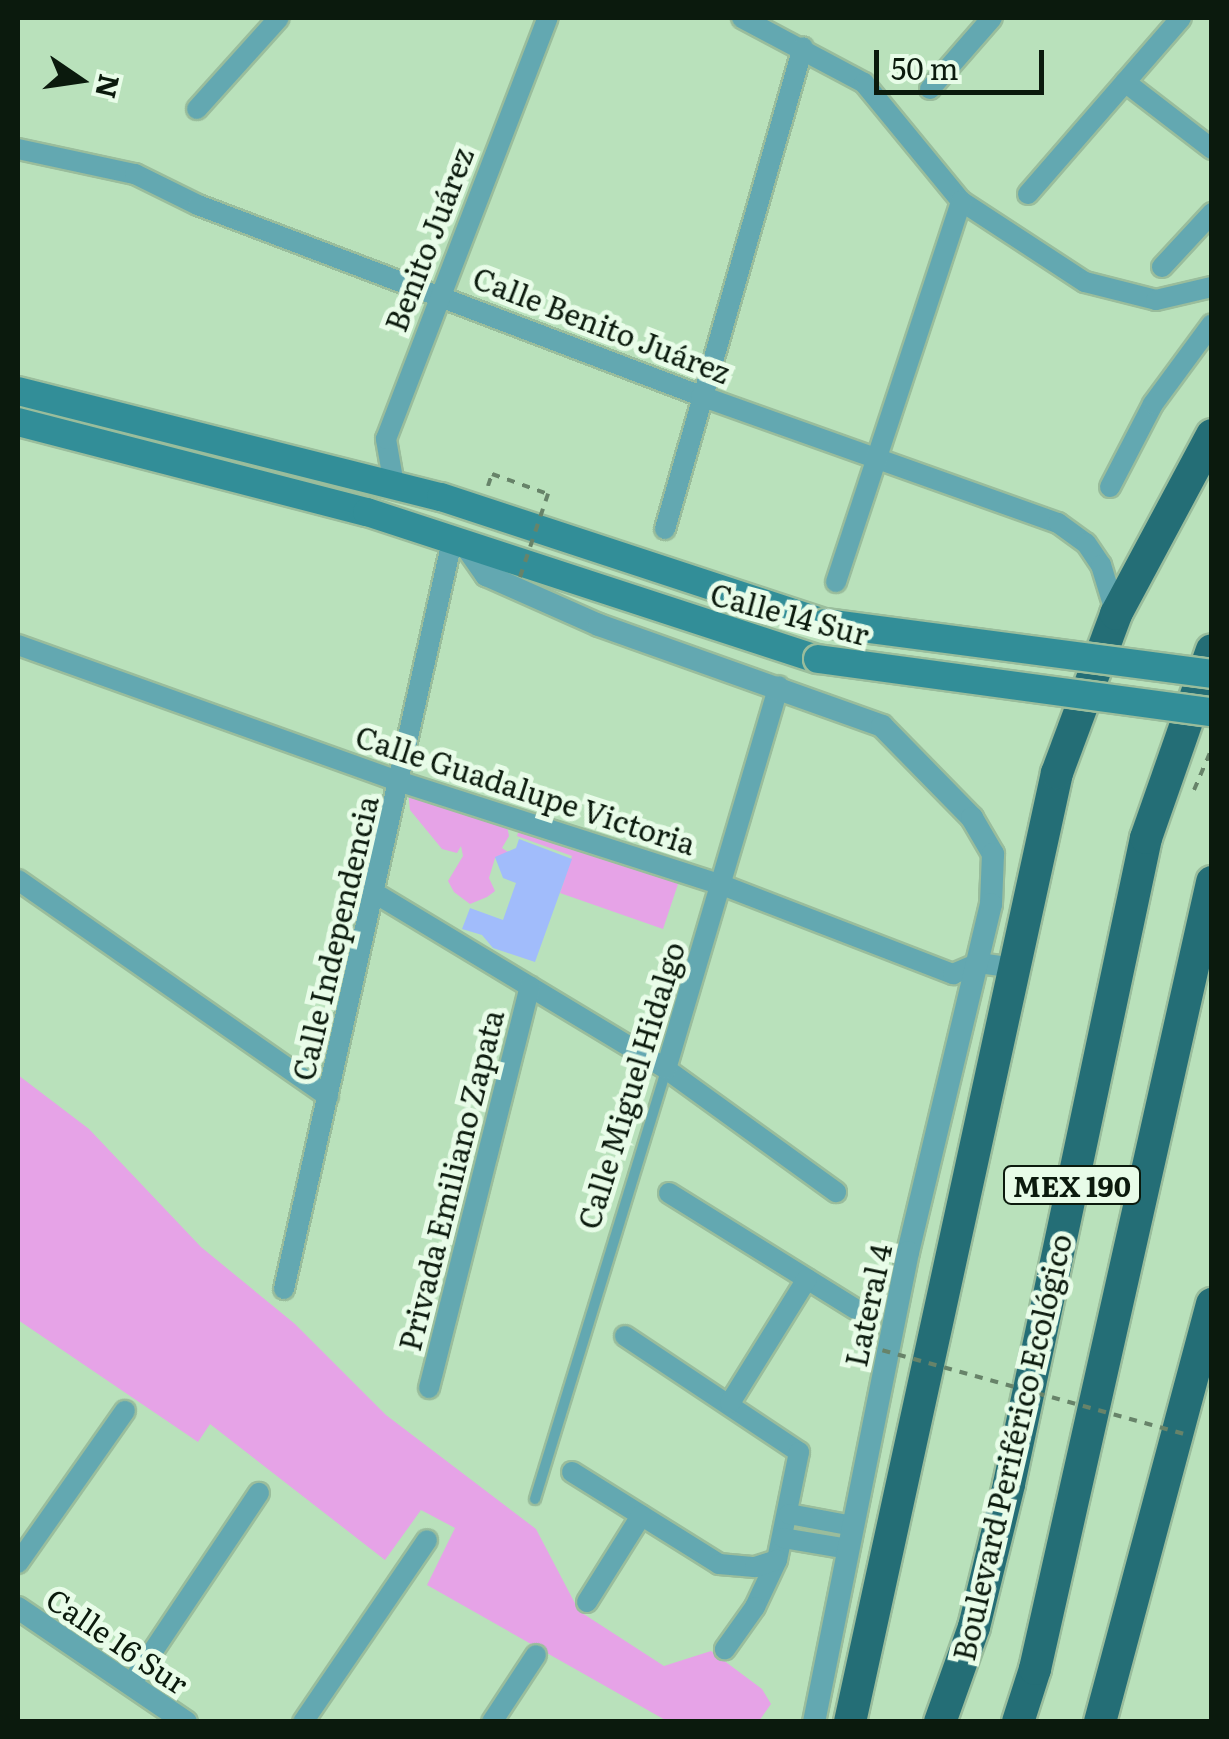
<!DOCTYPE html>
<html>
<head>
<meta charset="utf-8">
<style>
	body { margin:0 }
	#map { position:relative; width:1229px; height:1739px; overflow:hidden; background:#b9e1bb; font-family:Literata,serif }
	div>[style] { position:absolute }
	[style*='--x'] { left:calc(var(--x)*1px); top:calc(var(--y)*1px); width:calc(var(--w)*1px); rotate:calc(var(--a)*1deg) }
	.green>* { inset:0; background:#e6a3e7 }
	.building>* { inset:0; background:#a1bcfb }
	.path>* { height:4px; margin-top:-2px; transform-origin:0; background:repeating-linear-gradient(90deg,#678369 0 8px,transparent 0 16px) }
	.roads { filter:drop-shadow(2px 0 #9abd9c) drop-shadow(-2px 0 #9abd9c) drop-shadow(0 2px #9abd9c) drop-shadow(0 -2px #9abd9c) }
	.service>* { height:10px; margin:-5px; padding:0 5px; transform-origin:5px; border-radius:5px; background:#63a8b1 }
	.minor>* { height:20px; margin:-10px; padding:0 10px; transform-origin:10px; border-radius:10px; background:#63a8b1 }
	.tertiary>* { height:22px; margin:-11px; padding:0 11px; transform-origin:11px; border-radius:11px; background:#63a8b1 }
	.secondary>* { height:28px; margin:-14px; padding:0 14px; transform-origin:14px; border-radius:14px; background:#328e98 }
	.trunk>* { height:32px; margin:-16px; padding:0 16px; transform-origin:16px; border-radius:16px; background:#246e76 }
	.path-bridge>* { height:4px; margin-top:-2px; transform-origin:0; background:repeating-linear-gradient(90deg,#678369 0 8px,transparent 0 16px) }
	.bridges { filter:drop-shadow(2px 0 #9abd9c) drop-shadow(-2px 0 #9abd9c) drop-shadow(0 2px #9abd9c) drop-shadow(0 -2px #9abd9c) }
	.secondary-bridge>* { height:28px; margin:-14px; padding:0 14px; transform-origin:14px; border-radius:14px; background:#328e98 }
	span { translate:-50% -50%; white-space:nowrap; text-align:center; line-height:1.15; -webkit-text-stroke:10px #e8fce8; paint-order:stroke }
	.shield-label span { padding:2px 8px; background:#e8fce8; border:2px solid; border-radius:8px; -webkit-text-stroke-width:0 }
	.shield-label { font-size:28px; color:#0b1a0d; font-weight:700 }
	.street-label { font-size:30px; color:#0b1a0d }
	.frame { position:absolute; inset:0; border:20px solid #0b1a0d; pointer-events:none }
	.north { position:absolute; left:30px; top:30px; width:100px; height:100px; -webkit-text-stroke:8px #e8fce8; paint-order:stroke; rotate:103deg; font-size:28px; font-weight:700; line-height:40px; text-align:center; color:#0b1a0d }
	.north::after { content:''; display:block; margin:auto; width:35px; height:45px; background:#0b1a0d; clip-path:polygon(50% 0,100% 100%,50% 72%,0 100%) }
	.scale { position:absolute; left:874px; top:50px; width:170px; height:45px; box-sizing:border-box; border:5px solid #0b1a0d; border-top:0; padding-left:12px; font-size:30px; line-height:35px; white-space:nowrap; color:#0b1a0d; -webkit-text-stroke:8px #e8fce8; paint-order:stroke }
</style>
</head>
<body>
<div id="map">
	<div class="green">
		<i style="clip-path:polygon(408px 790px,506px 821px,509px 836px,502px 848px,508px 852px,495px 858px,489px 878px,495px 891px,487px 897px,470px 904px,454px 892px,448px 881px,463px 856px,461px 846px,457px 853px,442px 849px,410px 810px)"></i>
		<i style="clip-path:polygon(519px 830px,681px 875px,663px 929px,560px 893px,572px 856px,517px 836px)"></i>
		<i style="clip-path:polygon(18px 1075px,89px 1129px,201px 1247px,295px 1324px,386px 1415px,536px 1529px,579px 1611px,664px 1666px,711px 1651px,762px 1689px,771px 1704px,759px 1721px,667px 1721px,427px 1585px,455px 1528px,421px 1510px,385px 1560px,210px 1424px,198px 1442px,18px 1320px)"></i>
	</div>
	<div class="building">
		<i style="clip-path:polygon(519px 839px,572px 859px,535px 962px,493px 948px,482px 935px,462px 929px,470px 908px,503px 920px,516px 883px,503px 878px,495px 857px,516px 848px)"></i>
	</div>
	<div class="path">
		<i style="--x:488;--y:486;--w:13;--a:-72"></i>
		<i style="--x:492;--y:474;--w:59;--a:19.7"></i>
		<i style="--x:1194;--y:790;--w:46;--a:-66.8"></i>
	</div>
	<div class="roads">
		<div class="service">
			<i style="--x:535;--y:1499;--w:449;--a:-73"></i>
		</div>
		<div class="minor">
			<i style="--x:742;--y:18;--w:138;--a:28"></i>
			<i style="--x:864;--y:83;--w:153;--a:50.6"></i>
			<i style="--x:961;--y:201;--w:148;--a:33.2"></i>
			<i style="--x:1085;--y:282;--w:73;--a:14.2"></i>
			<i style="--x:1156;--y:300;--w:57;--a:-13.1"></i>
			<i style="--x:1125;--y:82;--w:110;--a:37.6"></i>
			<i style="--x:930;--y:89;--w:94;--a:-48.9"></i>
			<i style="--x:197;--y:109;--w:122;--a:-48"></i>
			<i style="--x:18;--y:149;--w:120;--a:12.1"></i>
			<i style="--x:135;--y:174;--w:70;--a:26.2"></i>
			<i style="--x:198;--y:205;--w:538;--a:20.79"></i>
			<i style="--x:701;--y:396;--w:379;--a:19.6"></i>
			<i style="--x:1058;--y:523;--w:34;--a:36"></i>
			<i style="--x:1086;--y:543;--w:27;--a:56"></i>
			<i style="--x:1101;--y:565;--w:51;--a:73"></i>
			<i style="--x:1028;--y:194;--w:233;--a:-49"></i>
			<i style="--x:1162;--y:267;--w:74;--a:-47.2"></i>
			<i style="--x:394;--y:485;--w:47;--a:-99.9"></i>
			<i style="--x:386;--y:439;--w:451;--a:-69"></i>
			<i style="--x:1110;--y:487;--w:93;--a:-62.6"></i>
			<i style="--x:1153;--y:404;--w:99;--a:-53.6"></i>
			<i style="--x:665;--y:529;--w:501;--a:-74.02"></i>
			<i style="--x:836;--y:582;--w:401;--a:-71.8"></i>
			<i style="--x:18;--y:645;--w:407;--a:19.7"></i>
			<i style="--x:401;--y:782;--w:337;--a:17.8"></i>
			<i style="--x:722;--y:885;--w:248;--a:21.1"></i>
			<i style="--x:953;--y:974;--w:28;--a:-23"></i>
			<i style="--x:979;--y:963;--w:35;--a:8"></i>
			<i style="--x:18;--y:880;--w:378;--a:34.9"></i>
			<i style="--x:373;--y:892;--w:342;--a:31.1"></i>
			<i style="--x:666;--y:1069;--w:210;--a:35.9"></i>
			<i style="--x:666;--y:1069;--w:399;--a:-73.6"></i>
			<i style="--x:669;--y:1193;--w:219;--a:31.9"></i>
			<i style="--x:284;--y:1289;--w:767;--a:-77.34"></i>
			<i style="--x:625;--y:1336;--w:209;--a:33.7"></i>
			<i style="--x:799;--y:1452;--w:110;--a:101.5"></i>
			<i style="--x:777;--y:1560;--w:52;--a:115.1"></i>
			<i style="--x:755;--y:1607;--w:52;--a:125.5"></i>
			<i style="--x:429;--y:1388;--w:414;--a:-75.9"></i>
			<i style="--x:730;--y:1403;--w:146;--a:-58.2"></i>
			<i style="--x:572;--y:1472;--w:173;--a:32"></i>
			<i style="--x:719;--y:1564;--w:36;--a:5"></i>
			<i style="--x:755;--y:1567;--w:23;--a:-18"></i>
			<i style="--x:789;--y:1514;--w:65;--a:10.6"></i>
			<i style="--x:783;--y:1538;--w:67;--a:9.5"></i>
			<i style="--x:18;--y:1563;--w:186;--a:-54.9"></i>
			<i style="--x:587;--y:1602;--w:102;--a:-57.9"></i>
			<i style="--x:131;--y:1684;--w:230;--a:-56.2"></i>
			<i style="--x:303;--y:1722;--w:220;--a:-55.7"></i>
			<i style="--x:492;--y:1722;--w:80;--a:-56.7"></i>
		</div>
		<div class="tertiary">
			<i style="--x:465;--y:545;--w:37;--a:55"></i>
			<i style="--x:486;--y:575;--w:124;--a:23.9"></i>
			<i style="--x:599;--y:625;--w:300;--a:19.6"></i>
			<i style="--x:882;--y:726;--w:129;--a:45.6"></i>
			<i style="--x:972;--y:818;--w:42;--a:59.7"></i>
			<i style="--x:993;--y:854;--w:50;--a:92.3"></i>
			<i style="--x:991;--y:904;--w:358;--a:103.4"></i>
			<i style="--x:908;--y:1252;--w:479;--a:101.3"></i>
			<i style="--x:18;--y:1608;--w:203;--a:34.2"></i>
		</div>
		<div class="secondary">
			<i style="--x:18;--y:391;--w:436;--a:14.1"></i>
			<i style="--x:441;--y:497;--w:404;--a:18.2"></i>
			<i style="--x:18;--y:422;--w:360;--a:14.5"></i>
			<i style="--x:367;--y:512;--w:474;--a:18.1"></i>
		</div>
		<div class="trunk">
			<i style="--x:850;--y:1722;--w:971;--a:-77.7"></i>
			<i style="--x:1057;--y:773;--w:170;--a:-69.6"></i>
			<i style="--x:1116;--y:614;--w:203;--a:-61.8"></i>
			<i style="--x:940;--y:1722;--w:101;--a:-70.3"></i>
			<i style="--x:974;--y:1627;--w:147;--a:-76.2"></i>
			<i style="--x:1009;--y:1484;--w:660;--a:-78.03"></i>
			<i style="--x:1146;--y:838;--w:199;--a:-70.7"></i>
			<i style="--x:1018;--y:1722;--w:56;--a:-72.2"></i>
			<i style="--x:1035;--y:1669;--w:807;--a:-77.32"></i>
			<i style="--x:1100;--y:1722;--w:433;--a:-75"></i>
		</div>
	</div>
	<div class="path-bridge">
		<i style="--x:520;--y:577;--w:88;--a:-71.4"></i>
		<i style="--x:867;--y:1346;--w:334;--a:15.5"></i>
	</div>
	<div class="bridges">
		<div class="secondary-bridge">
			<i style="--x:825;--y:623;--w:390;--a:7.5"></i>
			<i style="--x:818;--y:659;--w:398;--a:7.7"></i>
		</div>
	</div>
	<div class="shield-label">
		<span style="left:1072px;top:1185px">MEX 190</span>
	</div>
	<div class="street-label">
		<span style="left:428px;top:239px;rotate:-69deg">Benito Juárez</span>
		<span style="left:602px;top:324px;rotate:21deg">Calle Benito Juárez</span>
		<span style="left:790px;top:613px;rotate:15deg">Calle 14 Sur</span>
		<span style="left:526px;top:789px;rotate:18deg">Calle Guadalupe Victoria</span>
		<span style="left:334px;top:938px;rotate:-77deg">Calle Independencia</span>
		<span style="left:630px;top:1085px;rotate:-73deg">Calle Miguel Hidalgo</span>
		<span style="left:450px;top:1180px;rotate:-76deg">Privada Emiliano Zapata</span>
		<span style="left:867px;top:1305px;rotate:-78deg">Lateral 4</span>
		<span style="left:1011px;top:1447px;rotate:-77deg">Boulevard Periférico Ecológico</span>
		<span style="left:118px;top:1640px;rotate:34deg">Calle 16 Sur</span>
	</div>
	<div class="frame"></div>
	<div class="north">N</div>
	<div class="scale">50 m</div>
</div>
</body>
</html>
